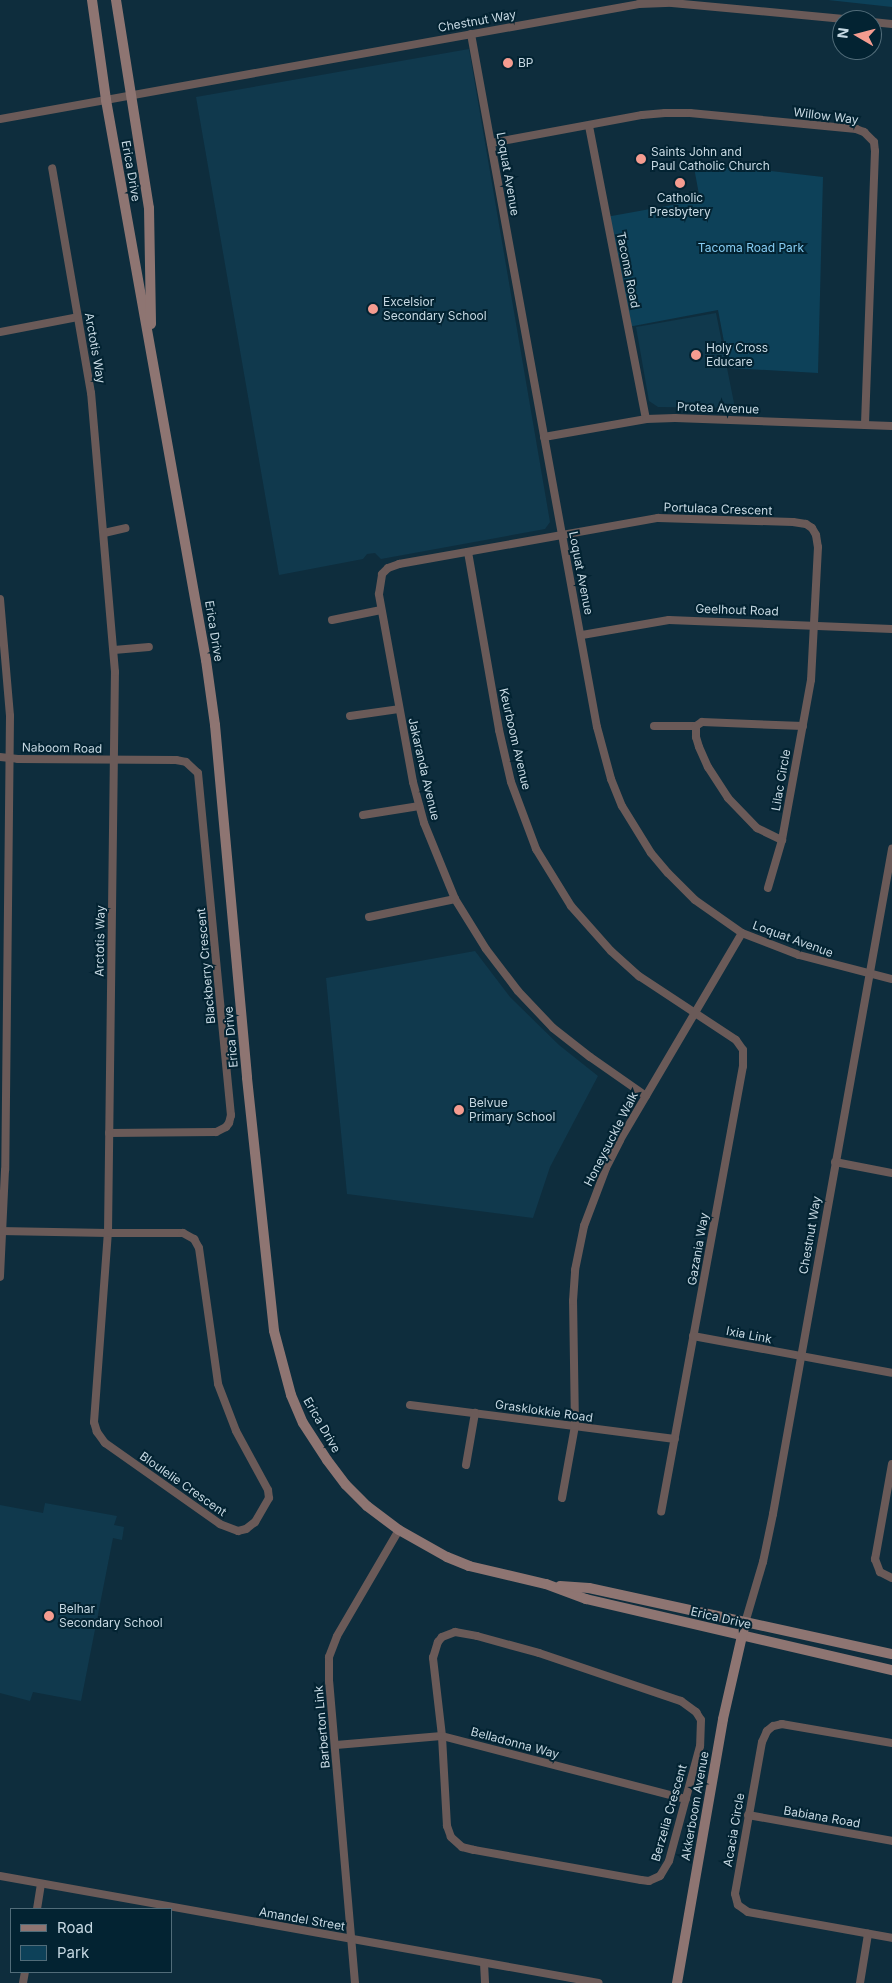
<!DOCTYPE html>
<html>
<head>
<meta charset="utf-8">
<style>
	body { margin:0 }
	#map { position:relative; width:892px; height:1983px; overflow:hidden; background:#0e2d3d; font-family:Inter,sans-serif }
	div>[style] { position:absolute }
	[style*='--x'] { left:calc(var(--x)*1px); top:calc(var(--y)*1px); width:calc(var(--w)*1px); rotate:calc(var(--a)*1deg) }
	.built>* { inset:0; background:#10394d }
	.green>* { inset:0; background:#0d4159 }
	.minor>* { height:8px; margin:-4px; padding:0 4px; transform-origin:4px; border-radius:4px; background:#6a5a58 }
	.secondary>* { height:10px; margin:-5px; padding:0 5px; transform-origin:5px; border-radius:5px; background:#8e7572 }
	.dots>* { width:14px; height:14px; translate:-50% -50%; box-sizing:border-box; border:2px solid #032332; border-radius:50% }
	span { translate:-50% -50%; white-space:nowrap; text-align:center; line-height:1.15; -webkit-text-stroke:4px #032332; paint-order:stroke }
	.street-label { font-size:12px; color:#c7d9e3 }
	.poi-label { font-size:12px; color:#c7d9e3 }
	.left { translate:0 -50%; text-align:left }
	.park-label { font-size:12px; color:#87cdf3 }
	.legend { position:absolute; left:10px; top:1908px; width:162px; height:65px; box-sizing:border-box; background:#032332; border:1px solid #516c79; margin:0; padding:6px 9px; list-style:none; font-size:15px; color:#c7d9e3 }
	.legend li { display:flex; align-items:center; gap:10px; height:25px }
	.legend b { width:25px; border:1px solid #516c79 }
	.north { position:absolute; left:832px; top:10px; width:50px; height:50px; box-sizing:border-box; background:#032332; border:1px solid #516c79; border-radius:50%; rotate:278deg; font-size:14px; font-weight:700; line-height:20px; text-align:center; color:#c7d9e3 }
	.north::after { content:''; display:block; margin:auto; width:18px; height:22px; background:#f59c90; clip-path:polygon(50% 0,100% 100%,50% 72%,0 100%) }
</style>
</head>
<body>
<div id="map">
	<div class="built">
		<i style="clip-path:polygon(469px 49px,550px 522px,545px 529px,381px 559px,375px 553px,367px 554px,363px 559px,279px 575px,196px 97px)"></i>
		<i style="clip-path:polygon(716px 313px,735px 408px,658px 407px,649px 401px,636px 327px)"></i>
		<i style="clip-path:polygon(475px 951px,510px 997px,559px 1045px,598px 1076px,550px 1167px,533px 1218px,347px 1194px,326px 978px)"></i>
		<i style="clip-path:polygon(45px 1503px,117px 1516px,114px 1525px,124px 1527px,122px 1540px,113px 1538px,81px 1701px,33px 1692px,30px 1701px,0 1693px,0 1505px,43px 1513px)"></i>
	</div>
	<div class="green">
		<i style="clip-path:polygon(828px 0,892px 0,892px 7px)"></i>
		<i style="clip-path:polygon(693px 162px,823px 177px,818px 373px,729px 368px,718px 310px,628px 327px,606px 217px,700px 200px)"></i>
	</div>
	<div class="minor">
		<i style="--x:872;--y:22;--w:20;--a:6"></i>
		<i style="--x:471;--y:34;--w:704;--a:79.7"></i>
		<i style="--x:597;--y:727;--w:54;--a:74.9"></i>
		<i style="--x:611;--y:779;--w:29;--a:68"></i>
		<i style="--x:622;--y:806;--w:55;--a:58.3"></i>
		<i style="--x:651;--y:853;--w:26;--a:50"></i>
		<i style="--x:668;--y:873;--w:38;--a:45"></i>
		<i style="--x:695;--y:900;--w:57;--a:35.1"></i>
		<i style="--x:742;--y:933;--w:61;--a:21.1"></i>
		<i style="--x:799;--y:955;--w:96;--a:14.5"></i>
		<i style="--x:0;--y:119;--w:649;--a:-10.2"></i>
		<i style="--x:639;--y:4;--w:33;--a:-2"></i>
		<i style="--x:672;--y:3;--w:183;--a:5.3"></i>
		<i style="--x:589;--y:126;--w:298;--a:79"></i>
		<i style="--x:491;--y:143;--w:154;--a:-10.5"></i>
		<i style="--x:642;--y:115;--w:23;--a:-5"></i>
		<i style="--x:665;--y:113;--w:25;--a:0"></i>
		<i style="--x:690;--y:113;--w:167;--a:5.5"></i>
		<i style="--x:856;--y:129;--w:9;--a:21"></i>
		<i style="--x:864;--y:132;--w:14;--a:45"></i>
		<i style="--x:874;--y:142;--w:9;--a:84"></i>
		<i style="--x:875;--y:151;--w:274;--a:92.1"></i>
		<i style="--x:0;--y:332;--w:79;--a:-10.9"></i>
		<i style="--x:544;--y:437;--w:104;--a:-10"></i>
		<i style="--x:646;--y:419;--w:29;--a:-2"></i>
		<i style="--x:675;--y:418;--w:217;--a:2.1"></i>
		<i style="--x:104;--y:533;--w:22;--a:-13"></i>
		<i style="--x:468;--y:552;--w:181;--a:80.1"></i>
		<i style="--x:499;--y:730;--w:53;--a:77"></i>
		<i style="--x:511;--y:782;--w:72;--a:69.5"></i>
		<i style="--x:536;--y:849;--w:67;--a:58.4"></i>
		<i style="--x:571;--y:906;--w:60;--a:48.4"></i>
		<i style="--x:611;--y:951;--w:38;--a:42"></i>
		<i style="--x:639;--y:976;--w:116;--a:33.4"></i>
		<i style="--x:736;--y:1040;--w:12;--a:55"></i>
		<i style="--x:743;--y:1050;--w:16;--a:90"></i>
		<i style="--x:743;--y:1066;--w:453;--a:100.4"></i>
		<i style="--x:0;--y:599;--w:117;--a:85.1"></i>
		<i style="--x:10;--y:716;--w:454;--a:90.6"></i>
		<i style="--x:5;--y:1170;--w:107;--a:92.7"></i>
		<i style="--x:332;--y:620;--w:50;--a:-11.5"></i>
		<i style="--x:582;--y:635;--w:88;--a:-9.8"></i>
		<i style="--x:669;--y:620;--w:223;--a:2.3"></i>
		<i style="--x:114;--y:650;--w:35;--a:-5"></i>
		<i style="--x:350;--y:716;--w:49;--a:-8.1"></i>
		<i style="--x:654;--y:726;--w:42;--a:0"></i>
		<i style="--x:696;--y:726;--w:7;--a:-34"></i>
		<i style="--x:702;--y:722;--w:101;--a:2.3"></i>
		<i style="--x:696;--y:726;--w:11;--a:90"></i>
		<i style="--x:696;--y:737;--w:10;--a:73"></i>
		<i style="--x:699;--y:747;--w:22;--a:66"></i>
		<i style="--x:708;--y:767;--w:37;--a:57"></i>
		<i style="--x:728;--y:798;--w:42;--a:46"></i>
		<i style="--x:757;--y:828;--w:28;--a:26"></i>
		<i style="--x:0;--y:757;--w:18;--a:6"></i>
		<i style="--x:18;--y:759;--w:158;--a:0.4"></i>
		<i style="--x:176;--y:760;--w:10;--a:11"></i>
		<i style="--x:186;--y:762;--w:16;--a:43"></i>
		<i style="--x:198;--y:773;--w:344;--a:84.5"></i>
		<i style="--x:231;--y:1115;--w:8;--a:104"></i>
		<i style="--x:229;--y:1123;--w:5;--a:127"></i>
		<i style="--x:226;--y:1127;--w:11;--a:153"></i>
		<i style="--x:216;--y:1132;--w:107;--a:179.5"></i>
		<i style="--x:363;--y:815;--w:57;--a:-9.1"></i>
		<i style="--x:369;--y:917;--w:88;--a:-11.8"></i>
		<i style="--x:646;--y:1096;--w:68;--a:-145.1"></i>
		<i style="--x:590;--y:1057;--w:47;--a:-141.9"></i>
		<i style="--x:553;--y:1028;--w:51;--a:-133.4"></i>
		<i style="--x:518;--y:991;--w:53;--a:-127.3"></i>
		<i style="--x:486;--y:949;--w:59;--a:-121.8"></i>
		<i style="--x:455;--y:899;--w:82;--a:-112.2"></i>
		<i style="--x:424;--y:823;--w:42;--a:-105"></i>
		<i style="--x:413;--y:782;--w:191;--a:-100.3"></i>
		<i style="--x:379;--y:594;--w:20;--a:-81"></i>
		<i style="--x:382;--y:574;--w:8;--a:-45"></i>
		<i style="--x:388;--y:568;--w:12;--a:-20"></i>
		<i style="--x:399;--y:564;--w:263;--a:-10.1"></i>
		<i style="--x:658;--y:518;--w:135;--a:1.7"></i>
		<i style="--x:793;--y:522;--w:13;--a:9"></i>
		<i style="--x:806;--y:524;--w:7;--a:34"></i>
		<i style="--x:812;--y:528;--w:8;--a:60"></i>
		<i style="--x:816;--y:535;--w:12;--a:81"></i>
		<i style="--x:818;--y:547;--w:133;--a:93"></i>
		<i style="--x:811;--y:680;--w:163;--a:100.3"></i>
		<i style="--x:782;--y:840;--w:50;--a:106.3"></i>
		<i style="--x:835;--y:1162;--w:58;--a:10.9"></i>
		<i style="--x:0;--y:1231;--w:108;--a:1.1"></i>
		<i style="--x:108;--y:1233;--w:75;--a:0"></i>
		<i style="--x:183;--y:1233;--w:13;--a:29"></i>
		<i style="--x:194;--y:1239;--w:10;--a:61"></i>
		<i style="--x:199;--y:1248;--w:137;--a:82"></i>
		<i style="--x:218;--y:1384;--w:50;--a:69"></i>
		<i style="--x:236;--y:1431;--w:67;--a:61.5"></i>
		<i style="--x:268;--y:1490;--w:8;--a:83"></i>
		<i style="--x:269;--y:1498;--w:28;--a:120"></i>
		<i style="--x:255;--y:1522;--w:11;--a:142"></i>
		<i style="--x:246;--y:1529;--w:8;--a:166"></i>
		<i style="--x:238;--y:1531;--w:19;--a:-159"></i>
		<i style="--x:220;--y:1524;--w:141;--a:-144.8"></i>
		<i style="--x:105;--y:1443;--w:14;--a:-126"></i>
		<i style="--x:97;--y:1432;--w:10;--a:-107"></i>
		<i style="--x:94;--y:1422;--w:190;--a:-85.8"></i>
		<i style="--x:108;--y:1233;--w:561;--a:-89.29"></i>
		<i style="--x:115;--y:672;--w:280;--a:-94.9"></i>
		<i style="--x:91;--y:393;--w:228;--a:-99.8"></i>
		<i style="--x:693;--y:1336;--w:202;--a:10.5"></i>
		<i style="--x:410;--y:1405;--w:267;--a:7.3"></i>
		<i style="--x:892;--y:1464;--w:97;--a:100.1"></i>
		<i style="--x:875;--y:1559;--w:14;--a:69"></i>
		<i style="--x:880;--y:1572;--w:13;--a:27"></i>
		<i style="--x:466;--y:1465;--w:53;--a:-80.2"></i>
		<i style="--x:562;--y:1498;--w:73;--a:-79.8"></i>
		<i style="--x:575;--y:1426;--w:125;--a:-90.9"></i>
		<i style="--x:573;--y:1301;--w:31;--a:-86"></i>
		<i style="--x:575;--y:1270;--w:45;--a:-78.4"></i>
		<i style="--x:584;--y:1226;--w:62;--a:-69.2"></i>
		<i style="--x:606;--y:1168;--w:31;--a:-63"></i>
		<i style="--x:620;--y:1140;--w:240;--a:-59.5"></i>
		<i style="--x:745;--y:1623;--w:64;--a:-73.6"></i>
		<i style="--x:763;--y:1562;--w:49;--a:-78.2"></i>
		<i style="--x:773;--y:1514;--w:676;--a:-79.85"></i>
		<i style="--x:455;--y:1632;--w:22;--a:10"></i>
		<i style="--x:477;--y:1636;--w:64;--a:15.3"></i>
		<i style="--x:539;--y:1653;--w:150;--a:18.7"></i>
		<i style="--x:681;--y:1701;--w:19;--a:36"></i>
		<i style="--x:696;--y:1712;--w:9;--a:58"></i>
		<i style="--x:701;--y:1720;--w:26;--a:92"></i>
		<i style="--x:700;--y:1746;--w:119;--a:105.1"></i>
		<i style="--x:669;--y:1861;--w:17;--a:121"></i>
		<i style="--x:660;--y:1876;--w:12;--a:156"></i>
		<i style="--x:649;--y:1881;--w:8;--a:-173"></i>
		<i style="--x:641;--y:1880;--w:170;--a:-169.8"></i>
		<i style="--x:474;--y:1850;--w:12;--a:-166"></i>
		<i style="--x:462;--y:1847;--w:15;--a:-138"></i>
		<i style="--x:451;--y:1837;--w:12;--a:-110"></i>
		<i style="--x:447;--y:1826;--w:90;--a:-93.2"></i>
		<i style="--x:442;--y:1736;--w:79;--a:-96.6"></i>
		<i style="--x:433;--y:1658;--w:17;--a:-73"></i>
		<i style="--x:438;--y:1642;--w:6;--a:-51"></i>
		<i style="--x:442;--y:1637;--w:14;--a:-21"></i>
		<i style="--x:892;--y:1743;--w:112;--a:-170.2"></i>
		<i style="--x:782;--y:1724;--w:9;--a:167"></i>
		<i style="--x:773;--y:1726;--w:8;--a:140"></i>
		<i style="--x:767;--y:1731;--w:12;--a:114"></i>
		<i style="--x:762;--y:1742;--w:154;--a:100.1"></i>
		<i style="--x:735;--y:1894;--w:11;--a:75"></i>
		<i style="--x:738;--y:1905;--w:12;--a:35"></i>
		<i style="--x:748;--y:1912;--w:146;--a:10.2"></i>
		<i style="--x:336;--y:1745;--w:106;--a:-4.9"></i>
		<i style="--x:442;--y:1736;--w:252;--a:14.5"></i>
		<i style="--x:748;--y:1815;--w:146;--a:10.2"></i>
		<i style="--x:0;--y:1876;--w:608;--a:10.13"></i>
		<i style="--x:37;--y:1909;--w:25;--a:-81"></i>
		<i style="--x:484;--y:1963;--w:20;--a:87"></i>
		<i style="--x:23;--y:1983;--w:11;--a:-80"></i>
		<i style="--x:355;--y:1983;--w:302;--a:-94.9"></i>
		<i style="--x:329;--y:1682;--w:25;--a:-90"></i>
		<i style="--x:329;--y:1657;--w:22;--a:-69"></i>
		<i style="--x:337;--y:1636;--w:123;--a:-59.7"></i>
		<i style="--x:860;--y:1983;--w:50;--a:-80.7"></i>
	</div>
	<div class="secondary">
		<i style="--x:92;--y:0;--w:101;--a:82"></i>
		<i style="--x:106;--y:100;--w:569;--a:79.88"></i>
		<i style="--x:206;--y:660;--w:66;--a:82.1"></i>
		<i style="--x:215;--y:725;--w:354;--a:84.8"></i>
		<i style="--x:247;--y:1078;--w:254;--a:83.9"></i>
		<i style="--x:274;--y:1331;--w:66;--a:75.1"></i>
		<i style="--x:291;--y:1395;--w:30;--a:67"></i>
		<i style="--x:303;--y:1423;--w:44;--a:57"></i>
		<i style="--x:327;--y:1460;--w:31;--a:53"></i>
		<i style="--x:346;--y:1485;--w:30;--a:45"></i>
		<i style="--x:367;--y:1506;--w:40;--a:37"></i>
		<i style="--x:399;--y:1530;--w:55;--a:29.4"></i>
		<i style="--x:447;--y:1557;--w:24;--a:22"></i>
		<i style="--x:469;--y:1566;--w:79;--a:13.2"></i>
		<i style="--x:546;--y:1584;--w:43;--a:20.6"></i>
		<i style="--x:586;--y:1599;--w:314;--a:13.1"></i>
		<i style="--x:116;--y:0;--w:211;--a:81"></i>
		<i style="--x:149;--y:208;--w:116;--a:89"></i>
		<i style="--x:560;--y:1586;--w:29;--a:4"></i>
		<i style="--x:589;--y:1588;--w:310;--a:12.3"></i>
		<i style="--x:677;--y:1983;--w:268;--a:-80.1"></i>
		<i style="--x:723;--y:1719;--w:98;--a:-77.1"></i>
	</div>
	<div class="dots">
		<i style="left:508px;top:63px;background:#f59c90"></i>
		<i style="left:641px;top:159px;background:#f59c90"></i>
		<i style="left:680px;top:183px;background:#f59c90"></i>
		<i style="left:373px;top:309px;background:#f59c90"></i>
		<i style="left:696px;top:355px;background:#f59c90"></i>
		<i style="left:459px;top:1110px;background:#f59c90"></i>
		<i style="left:49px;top:1616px;background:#f59c90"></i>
	</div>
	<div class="street-label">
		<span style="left:477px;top:21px;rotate:-10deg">Chestnut Way</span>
		<span style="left:826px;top:116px;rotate:7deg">Willow Way</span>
		<span style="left:131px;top:171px;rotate:80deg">Erica Drive</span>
		<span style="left:508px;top:174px;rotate:80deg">Loquat Avenue</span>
		<span style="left:628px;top:270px;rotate:79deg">Tacoma Road</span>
		<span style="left:95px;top:348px;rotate:80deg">Arctotis Way</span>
		<span style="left:718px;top:408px;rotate:2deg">Protea Avenue</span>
		<span style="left:718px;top:509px;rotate:2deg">Portulaca Crescent</span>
		<span style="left:581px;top:573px;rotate:79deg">Loquat Avenue</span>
		<span style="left:737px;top:610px;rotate:2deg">Geelhout Road</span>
		<span style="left:214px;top:631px;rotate:81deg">Erica Drive</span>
		<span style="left:515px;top:739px;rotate:77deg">Keurboom Avenue</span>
		<span style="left:62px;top:748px;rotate:1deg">Naboom Road</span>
		<span style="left:424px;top:769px;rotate:77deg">Jakaranda Avenue</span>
		<span style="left:781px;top:780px;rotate:-80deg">Lilac Circle</span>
		<span style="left:793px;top:939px;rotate:20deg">Loquat Avenue</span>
		<span style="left:100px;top:941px;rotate:-89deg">Arctotis Way</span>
		<span style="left:206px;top:966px;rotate:-95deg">Blackberry Crescent</span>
		<span style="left:231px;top:1037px;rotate:-95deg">Erica Drive</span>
		<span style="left:611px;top:1139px;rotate:-63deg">Honeysuckle Walk</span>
		<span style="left:810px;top:1235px;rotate:-80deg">Chestnut Way</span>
		<span style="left:698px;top:1249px;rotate:-80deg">Gazania Way</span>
		<span style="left:749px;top:1335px;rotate:11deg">Ixia Link</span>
		<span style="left:544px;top:1411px;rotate:8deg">Grasklokkie Road</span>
		<span style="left:322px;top:1425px;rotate:60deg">Erica Drive</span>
		<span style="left:183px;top:1484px;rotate:35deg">Bloulelie Crescent</span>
		<span style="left:721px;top:1618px;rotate:13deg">Erica Drive</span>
		<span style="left:322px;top:1727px;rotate:-95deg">Barberton Link</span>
		<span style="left:515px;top:1743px;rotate:15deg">Belladonna Way</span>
		<span style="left:695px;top:1806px;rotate:-80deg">Akkerboom Avenue</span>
		<span style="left:669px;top:1813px;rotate:-74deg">Berzelia Crescent</span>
		<span style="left:822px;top:1817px;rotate:10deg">Babiana Road</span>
		<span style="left:734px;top:1830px;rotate:-80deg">Acacia Circle</span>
		<span style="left:302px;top:1919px;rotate:10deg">Amandel Street</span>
	</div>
	<div class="poi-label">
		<span class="left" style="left:518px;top:63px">BP</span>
		<span class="left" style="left:651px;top:159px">Saints John and<br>Paul Catholic Church</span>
		<span style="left:680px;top:205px">Catholic<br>Presbytery</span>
		<span class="left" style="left:383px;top:309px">Excelsior<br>Secondary School</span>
		<span class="left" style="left:706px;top:355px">Holy Cross<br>Educare</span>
		<span class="left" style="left:469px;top:1110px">Belvue<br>Primary School</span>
		<span class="left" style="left:59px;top:1616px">Belhar<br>Secondary School</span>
	</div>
	<div class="park-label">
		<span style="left:751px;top:248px">Tacoma Road Park</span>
	</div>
	<ul class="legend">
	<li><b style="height:6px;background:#8e7572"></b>Road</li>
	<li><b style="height:14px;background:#0d4159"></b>Park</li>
	</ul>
	<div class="north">N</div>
</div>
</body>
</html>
